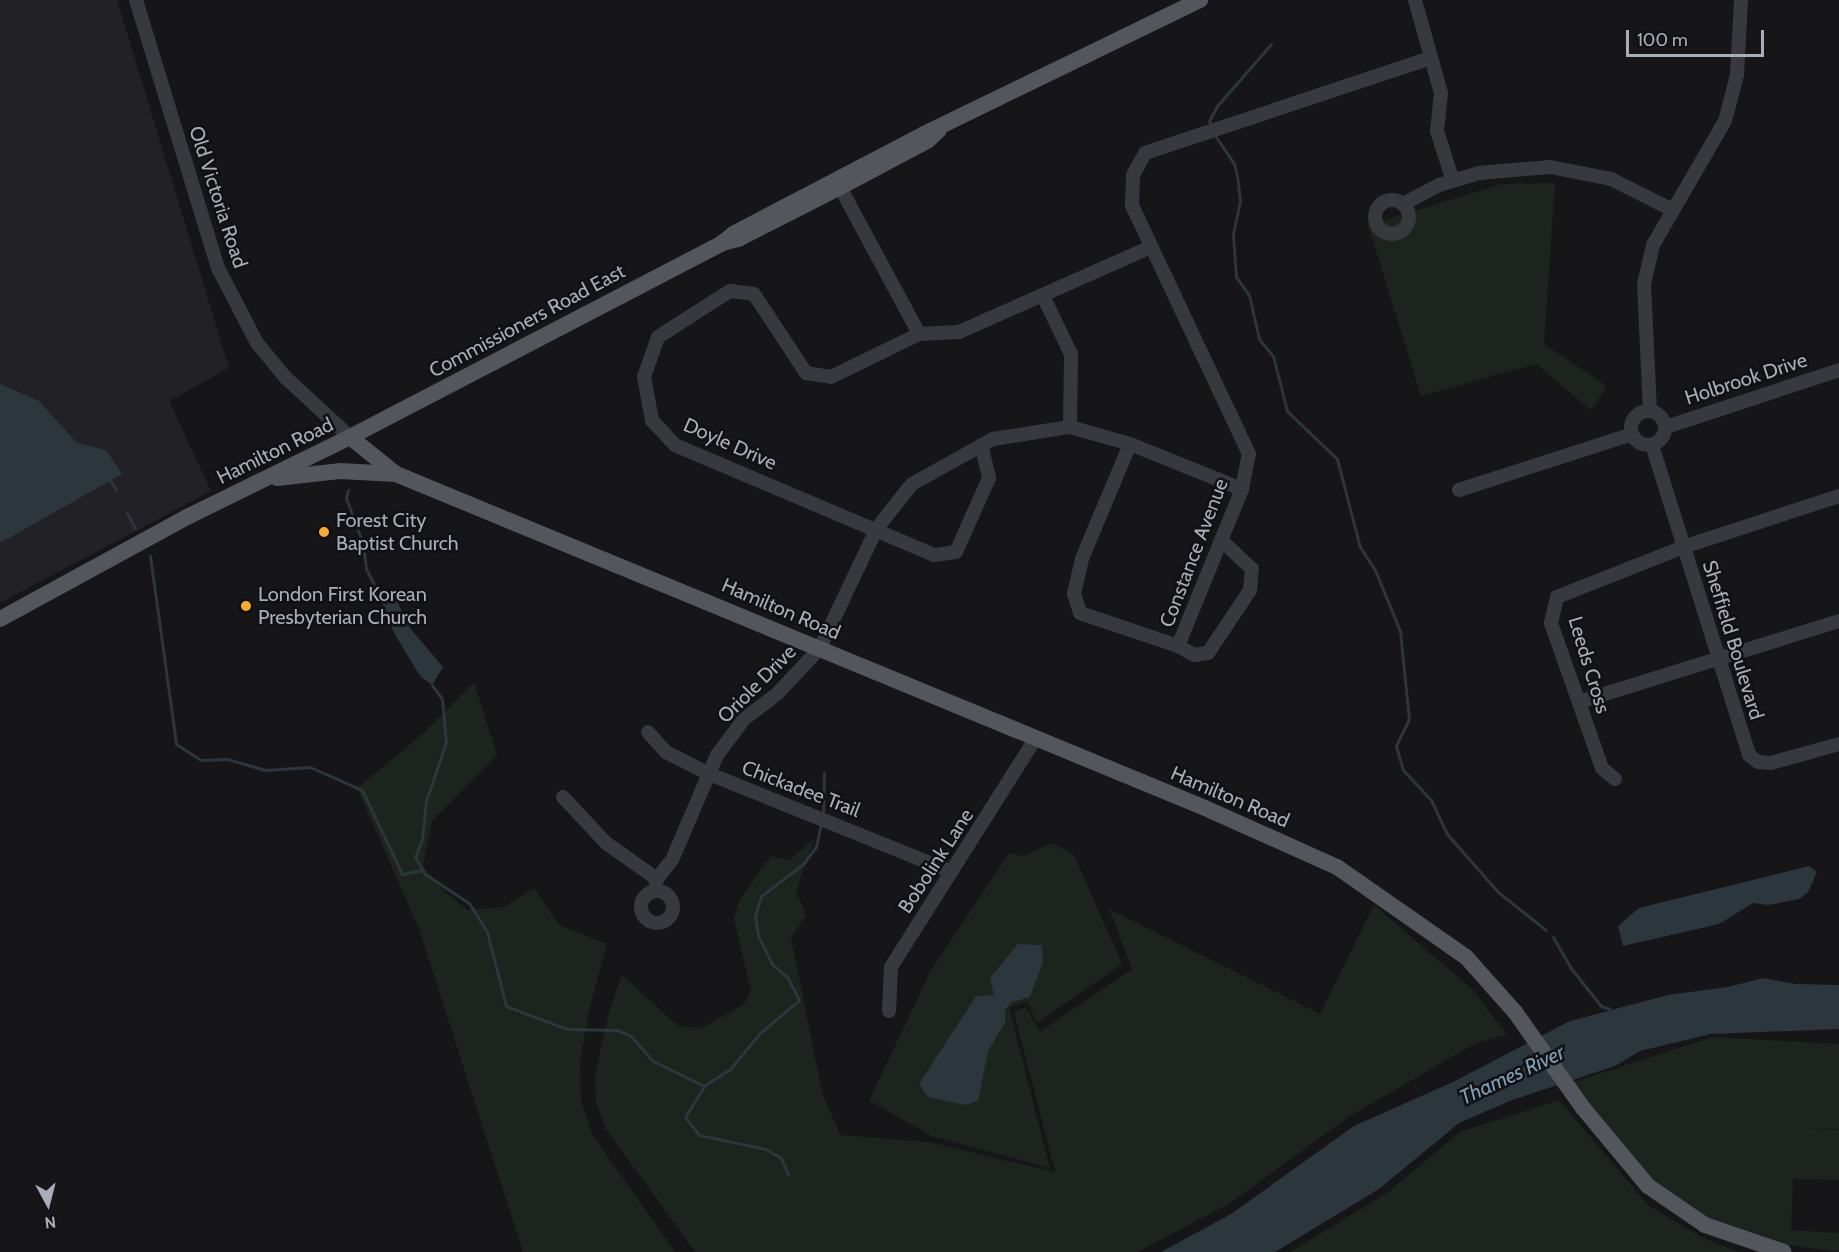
<!DOCTYPE html>
<html>
<head>
<meta charset="utf-8">
<style>
	body { margin:0 }
	#map { position:relative; width:1839px; height:1252px; overflow:hidden; background:#161619; font-family:Cabin,sans-serif }
	div>[style] { position:absolute }
	[style*='--x'] { left:calc(var(--x)*1px); top:calc(var(--y)*1px); width:calc(var(--w)*1px); rotate:calc(var(--a)*1deg) }
	.built>* { inset:0; background:#222226 }
	.green>* { inset:0; background:#1c241d }
	.water>* { inset:0; background:#2c363d }
	.stream>* { height:3px; margin:-1.5px; padding:0 1.5px; transform-origin:1.5px; border-radius:1.5px; background:#2c363d }
	.minor>* { height:14px; margin:-7px; padding:0 7px; transform-origin:7px; border-radius:7px; background:#37393e }
	.minor>.ring { margin:-7px; padding:0; box-sizing:content-box; background:none; border:14px solid #37393e; border-radius:50% }
	.major>* { height:16px; margin:-8px; padding:0 8px; transform-origin:8px; border-radius:8px; background:#53565d }
	.dots>* { width:16px; height:16px; translate:-50% -50%; box-sizing:border-box; border:3px solid #111114; border-radius:50% }
	span { translate:-50% -50%; white-space:nowrap; text-align:center; line-height:1.15; -webkit-text-stroke:5px #111114; paint-order:stroke }
	.street-label { font-size:20px; color:#a8aeb9 }
	.poi-label { font-size:20px; color:#a8aeb9 }
	.left { translate:0 -50%; text-align:left }
	.water-label { font-size:21px; color:#7e9eb5; font-style:italic }
	.north { position:absolute; left:18px; top:1174px; width:60px; height:60px; -webkit-text-stroke:4px #111114; paint-order:stroke; rotate:173deg; font-size:16px; font-weight:700; line-height:24px; text-align:center; color:#a8aeb9 }
	.north::after { content:''; display:block; margin:auto; width:21px; height:27px; background:#a8aeb9; clip-path:polygon(50% 0,100% 100%,50% 72%,0 100%) }
	.scale { position:absolute; left:1626px; top:30px; width:138px; height:27px; box-sizing:border-box; border:3px solid #a8aeb9; border-top:0; padding-left:8px; font-size:18px; line-height:21px; white-space:nowrap; color:#a8aeb9; -webkit-text-stroke:4px #111114; paint-order:stroke }
</style>
</head>
<body>
<div id="map">
	<div class="built">
		<i style="clip-path:polygon(0 0,117px 0,229px 368px,169px 401px,211px 491px,0 603px)"></i>
	</div>
	<div class="green">
		<i style="clip-path:polygon(1555px 183px,1544px 344px,1607px 386px,1591px 410px,1536px 364px,1421px 396px,1368px 225px,1502px 184px)"></i>
		<i style="clip-path:polygon(474px 682px,497px 755px,432px 821px,423px 866px,442px 889px,467px 910px,503px 907px,534px 888px,559px 925px,607px 944px,589px 1010px,580px 1062px,581px 1100px,592px 1134px,675px 1252px,523px 1252px,419px 929px,357px 788px,424px 733px)"></i>
		<i style="clip-path:polygon(814px 839px,796px 891px,806px 915px,791px 938px,822px 1092px,840px 1135px,929px 1142px,1055px 1172px,1014px 1012px,1025px 1007px,1040px 1032px,1132px 969px,1109px 909px,1320px 1014px,1374px 905px,1472px 989px,1507px 1035px,1476px 1043px,1350px 1116px,1229px 1204px,1137px 1252px,695px 1252px,606px 1129px,596px 1103px,595px 1075px,609px 1012px,622px 975px,678px 1026px,701px 1028px,744px 1004px,751px 991px,734px 919px,739px 901px,771px 856px,789px 860px)"></i>
		<i style="clip-path:polygon(1051px 843px,1074px 855px,1122px 964px,1037px 1023px,1027px 1001px,1009px 1008px,1050px 1168px,932px 1136px,869px 1101px,930px 972px,1009px 853px,1024px 856px)"></i>
		<i style="clip-path:polygon(1712px 1037px,1839px 1044px,1839px 1129px,1801px 1128px,1839px 1130px,1839px 1180px,1763px 1178px,1793px 1179px,1791px 1230px,1839px 1233px,1839px 1252px,1775px 1243px,1708px 1219px,1653px 1181px,1571px 1083px)"></i>
		<i style="clip-path:polygon(1559px 1100px,1649px 1206px,1707px 1240px,1740px 1252px,1290px 1252px,1387px 1193px,1460px 1132px)"></i>
	</div>
	<div class="water">
		<i style="clip-path:polygon(0 384px,39px 401px,77px 443px,106px 450px,122px 474px,0 543px)"></i>
		<i style="clip-path:polygon(387px 601px,397px 601px,410px 628px,443px 667px,432px 685px,420px 676px,396px 636px,387px 619px)"></i>
		<i style="clip-path:polygon(1809px 866px,1817px 872px,1808px 892px,1799px 899px,1768px 905px,1753px 903px,1719px 924px,1623px 946px,1618px 926px,1639px 908px)"></i>
		<i style="clip-path:polygon(1018px 944px,1042px 945px,1043px 962px,1030px 997px,1012px 1002px,1005px 1010px,1005px 1023px,988px 1051px,978px 1101px,965px 1105px,928px 1097px,919px 1084px,976px 996px,994px 995px,990px 978px)"></i>
		<i style="clip-path:polygon(1763px 978px,1796px 984px,1839px 985px,1839px 1029px,1711px 1034px,1640px 1051px,1615px 1066px,1512px 1100px,1459px 1123px,1379px 1189px,1275px 1252px,1161px 1252px,1231px 1214px,1354px 1126px,1453px 1082px,1570px 1021px,1668px 995px,1728px 987px)"></i>
	</div>
	<div class="stream">
		<i style="--x:1212;--y:128;--w:8;--a:-113"></i>
		<i style="--x:1209;--y:121;--w:17;--a:-62"></i>
		<i style="--x:1217;--y:106;--w:82;--a:-48.9"></i>
		<i style="--x:1214;--y:134;--w:36;--a:56"></i>
		<i style="--x:1234;--y:164;--w:12;--a:76"></i>
		<i style="--x:1237;--y:176;--w:25;--a:83"></i>
		<i style="--x:1240;--y:201;--w:35;--a:102"></i>
		<i style="--x:1233;--y:235;--w:42;--a:85.9"></i>
		<i style="--x:1236;--y:277;--w:22;--a:54"></i>
		<i style="--x:1249;--y:295;--w:45;--a:77.2"></i>
		<i style="--x:1259;--y:339;--w:22;--a:51"></i>
		<i style="--x:1273;--y:356;--w:57;--a:75.7"></i>
		<i style="--x:1287;--y:411;--w:69;--a:43.8"></i>
		<i style="--x:1337;--y:459;--w:91;--a:75.4"></i>
		<i style="--x:1360;--y:547;--w:27;--a:57"></i>
		<i style="--x:1375;--y:570;--w:66;--a:67.7"></i>
		<i style="--x:1400;--y:631;--w:88;--a:84.2"></i>
		<i style="--x:1409;--y:719;--w:30;--a:116"></i>
		<i style="--x:1396;--y:746;--w:25;--a:74"></i>
		<i style="--x:1403;--y:770;--w:41;--a:47"></i>
		<i style="--x:1431;--y:800;--w:38;--a:65"></i>
		<i style="--x:1447;--y:834;--w:77;--a:48.7"></i>
		<i style="--x:1498;--y:892;--w:61;--a:38.4"></i>
		<i style="--x:110;--y:480;--w:12;--a:59"></i>
		<i style="--x:348;--y:490;--w:8;--a:104"></i>
		<i style="--x:346;--y:498;--w:49;--a:69.7"></i>
		<i style="--x:363;--y:544;--w:25;--a:83"></i>
		<i style="--x:366;--y:569;--w:46;--a:62.9"></i>
		<i style="--x:127;--y:513;--w:17;--a:62"></i>
		<i style="--x:150;--y:556;--w:190;--a:82.1"></i>
		<i style="--x:176;--y:744;--w:30;--a:33"></i>
		<i style="--x:201;--y:760;--w:26;--a:-2"></i>
		<i style="--x:227;--y:759;--w:40;--a:16"></i>
		<i style="--x:265;--y:770;--w:45;--a:-3.8"></i>
		<i style="--x:310;--y:767;--w:57;--a:23.9"></i>
		<i style="--x:362;--y:790;--w:93;--a:64.5"></i>
		<i style="--x:402;--y:874;--w:21;--a:-11"></i>
		<i style="--x:432;--y:685;--w:17;--a:54"></i>
		<i style="--x:442;--y:699;--w:43;--a:84.7"></i>
		<i style="--x:446;--y:742;--w:62;--a:108.7"></i>
		<i style="--x:426;--y:801;--w:38;--a:96"></i>
		<i style="--x:422;--y:839;--w:19;--a:111"></i>
		<i style="--x:415;--y:857;--w:20;--a:60"></i>
		<i style="--x:425;--y:874;--w:53;--a:33.4"></i>
		<i style="--x:469;--y:903;--w:34;--a:58"></i>
		<i style="--x:487;--y:932;--w:76;--a:75.6"></i>
		<i style="--x:506;--y:1006;--w:65;--a:20.7"></i>
		<i style="--x:567;--y:1029;--w:50;--a:1.1"></i>
		<i style="--x:617;--y:1030;--w:15;--a:23"></i>
		<i style="--x:631;--y:1036;--w:33;--a:49"></i>
		<i style="--x:653;--y:1061;--w:57;--a:26.1"></i>
		<i style="--x:823;--y:817;--w:44;--a:-88.7"></i>
		<i style="--x:1553;--y:937;--w:34;--a:60"></i>
		<i style="--x:1570;--y:967;--w:50;--a:51.5"></i>
		<i style="--x:1601;--y:1006;--w:9;--a:18"></i>
		<i style="--x:788;--y:1174;--w:17;--a:-114"></i>
		<i style="--x:781;--y:1158;--w:17;--a:-149"></i>
		<i style="--x:766;--y:1149;--w:68;--a:-168.2"></i>
		<i style="--x:699;--y:1135;--w:23;--a:-128"></i>
		<i style="--x:685;--y:1117;--w:36;--a:-58"></i>
		<i style="--x:704;--y:1086;--w:31;--a:-33"></i>
		<i style="--x:730;--y:1069;--w:47;--a:-50.2"></i>
		<i style="--x:760;--y:1033;--w:51;--a:-40.2"></i>
		<i style="--x:799;--y:1000;--w:25;--a:-117"></i>
		<i style="--x:788;--y:978;--w:21;--a:-139"></i>
		<i style="--x:772;--y:964;--w:32;--a:-116"></i>
		<i style="--x:758;--y:935;--w:19;--a:-99"></i>
		<i style="--x:755;--y:916;--w:21;--a:-73"></i>
		<i style="--x:761;--y:896;--w:53;--a:-37.3"></i>
		<i style="--x:803;--y:864;--w:21;--a:-53"></i>
		<i style="--x:816;--y:847;--w:25;--a:-78"></i>
	</div>
	<div class="minor">
		<i style="--x:136;--y:0;--w:280;--a:73"></i>
		<i style="--x:218;--y:268;--w:85;--a:62.5"></i>
		<i style="--x:257;--y:343;--w:45;--a:50.4"></i>
		<i style="--x:286;--y:378;--w:87;--a:42.7"></i>
		<i style="--x:1415;--y:0;--w:97;--a:74.4"></i>
		<i style="--x:1441;--y:93;--w:38;--a:96"></i>
		<i style="--x:1437;--y:131;--w:52;--a:72.3"></i>
		<i style="--x:840;--y:187;--w:167;--a:61.7"></i>
		<i class="ring" style="left:1375px;top:200px;width:20px;height:20px"></i>
		<i style="--x:1403;--y:204;--w:41;--a:-27.8"></i>
		<i style="--x:1439;--y:185;--w:42;--a:-16.7"></i>
		<i style="--x:1479;--y:173;--w:71;--a:-4.8"></i>
		<i style="--x:1550;--y:167;--w:62;--a:11.1"></i>
		<i style="--x:1611;--y:179;--w:69;--a:26.6"></i>
		<i style="--x:1044;--y:298;--w:62;--a:64.3"></i>
		<i style="--x:1071;--y:354;--w:73;--a:90.8"></i>
		<i class="ring" style="left:1631px;top:411px;width:20px;height:20px"></i>
		<i style="--x:1650;--y:411;--w:127;--a:-92.7"></i>
		<i style="--x:1644;--y:284;--w:40;--a:-77"></i>
		<i style="--x:1653;--y:245;--w:143;--a:-59.9"></i>
		<i style="--x:1725;--y:121;--w:48;--a:-75.4"></i>
		<i style="--x:1737;--y:75;--w:75;--a:-86.9"></i>
		<i style="--x:1666;--y:427;--w:182;--a:-18.2"></i>
		<i style="--x:1130;--y:444;--w:125;--a:112.7"></i>
		<i style="--x:1082;--y:559;--w:36;--a:103"></i>
		<i style="--x:1074;--y:594;--w:20;--a:72"></i>
		<i style="--x:1080;--y:613;--w:103;--a:18.6"></i>
		<i style="--x:1178;--y:646;--w:170;--a:-67.8"></i>
		<i style="--x:1242;--y:489;--w:36;--a:-79"></i>
		<i style="--x:1249;--y:454;--w:275;--a:-115.2"></i>
		<i style="--x:1132;--y:205;--w:30;--a:-88"></i>
		<i style="--x:1133;--y:175;--w:25;--a:-61"></i>
		<i style="--x:1145;--y:153;--w:301;--a:-18.4"></i>
		<i style="--x:981;--y:445;--w:34;--a:76"></i>
		<i style="--x:989;--y:478;--w:81;--a:114"></i>
		<i style="--x:956;--y:552;--w:22;--a:172"></i>
		<i style="--x:934;--y:555;--w:281;--a:-157"></i>
		<i style="--x:675;--y:445;--w:34;--a:-133"></i>
		<i style="--x:652;--y:420;--w:44;--a:-100.5"></i>
		<i style="--x:644;--y:377;--w:42;--a:-70.7"></i>
		<i style="--x:658;--y:337;--w:85;--a:-32.6"></i>
		<i style="--x:730;--y:291;--w:24;--a:7"></i>
		<i style="--x:754;--y:294;--w:95;--a:56.6"></i>
		<i style="--x:806;--y:373;--w:25;--a:9"></i>
		<i style="--x:831;--y:377;--w:98;--a:-26"></i>
		<i style="--x:919;--y:334;--w:40;--a:-2.9"></i>
		<i style="--x:959;--y:332;--w:210;--a:-23.9"></i>
		<i style="--x:1652;--y:445;--w:325;--a:72.6"></i>
		<i style="--x:1749;--y:755;--w:11;--a:38"></i>
		<i style="--x:1758;--y:762;--w:13;--a:4"></i>
		<i style="--x:1771;--y:763;--w:71;--a:-15.6"></i>
		<i style="--x:1459;--y:490;--w:182;--a:-17.9"></i>
		<i style="--x:1178;--y:646;--w:18;--a:29"></i>
		<i style="--x:1194;--y:655;--w:14;--a:-8"></i>
		<i style="--x:1208;--y:653;--w:76;--a:-56.3"></i>
		<i style="--x:1250;--y:590;--w:21;--a:-85"></i>
		<i style="--x:1252;--y:569;--w:42;--a:-136.9"></i>
		<i style="--x:1579;--y:702;--w:272;--a:-17.3"></i>
		<i style="--x:648;--y:732;--w:27;--a:48"></i>
		<i style="--x:666;--y:752;--w:46;--a:27.1"></i>
		<i style="--x:707;--y:773;--w:261;--a:22"></i>
		<i style="--x:1615;--y:779;--w:17;--a:-140"></i>
		<i style="--x:1602;--y:768;--w:154;--a:-109.4"></i>
		<i style="--x:1551;--y:623;--w:27;--a:-77"></i>
		<i style="--x:1557;--y:597;--w:136;--a:-21.6"></i>
		<i style="--x:1683;--y:547;--w:164;--a:-18.1"></i>
		<i style="--x:563;--y:797;--w:63;--a:46.9"></i>
		<i style="--x:606;--y:843;--w:62;--a:35.2"></i>
		<i class="ring" style="left:641px;top:891px;width:18px;height:18px"></i>
		<i style="--x:655;--y:891;--w:12;--a:-81"></i>
		<i style="--x:657;--y:879;--w:24;--a:-52"></i>
		<i style="--x:672;--y:860;--w:114;--a:-66.8"></i>
		<i style="--x:717;--y:755;--w:45;--a:-53.1"></i>
		<i style="--x:744;--y:719;--w:41;--a:-37.1"></i>
		<i style="--x:777;--y:694;--w:63;--a:-46.9"></i>
		<i style="--x:820;--y:648;--w:133;--a:-64.6"></i>
		<i style="--x:877;--y:528;--w:56;--a:-51.5"></i>
		<i style="--x:912;--y:484;--w:93;--a:-29.1"></i>
		<i style="--x:993;--y:439;--w:78;--a:-8.9"></i>
		<i style="--x:1070;--y:427;--w:62;--a:15.8"></i>
		<i style="--x:1130;--y:444;--w:121;--a:21.9"></i>
		<i style="--x:889;--y:1011;--w:44;--a:-87.4"></i>
		<i style="--x:891;--y:967;--w:271;--a:-57.7"></i>
	</div>
	<div class="major">
		<i style="--x:939;--y:130;--w:16;--a:137"></i>
		<i style="--x:927;--y:141;--w:98;--a:152.1"></i>
		<i style="--x:840;--y:187;--w:114;--a:153"></i>
		<i style="--x:738;--y:239;--w:16;--a:166"></i>
		<i style="--x:722;--y:243;--w:16;--a:-38"></i>
		<i style="--x:735;--y:233;--w:213;--a:-27.6"></i>
		<i style="--x:924;--y:134;--w:307;--a:-25.9"></i>
		<i style="--x:350;--y:437;--w:59;--a:38.8"></i>
		<i style="--x:396;--y:474;--w:875;--a:22.43"></i>
		<i style="--x:1205;--y:808;--w:145;--a:24.1"></i>
		<i style="--x:1337;--y:867;--w:157;--a:34.9"></i>
		<i style="--x:1466;--y:957;--w:74;--a:48.3"></i>
		<i style="--x:1515;--y:1012;--w:118;--a:54.7"></i>
		<i style="--x:1583;--y:1108;--w:102;--a:50.2"></i>
		<i style="--x:1648;--y:1186;--w:69;--a:34.4"></i>
		<i style="--x:1705;--y:1225;--w:83;--a:18.9"></i>
		<i style="--x:277;--y:478;--w:63;--a:-6.3"></i>
		<i style="--x:340;--y:471;--w:56;--a:3.1"></i>
		<i style="--x:0;--y:619;--w:213;--a:-28.6"></i>
		<i style="--x:187;--y:517;--w:182;--a:-26.1"></i>
		<i style="--x:350;--y:437;--w:420;--a:-27.5"></i>
	</div>
	<div class="dots">
		<i style="left:324px;top:532px;background:#f8ab2e"></i>
		<i style="left:246px;top:606px;background:#f8ab2e"></i>
	</div>
	<div class="street-label">
		<span style="left:218px;top:197px;rotate:72deg">Old Victoria Road</span>
		<span style="left:527px;top:321px;rotate:-28deg">Commissioners Road East</span>
		<span style="left:1746px;top:379px;rotate:-18deg">Holbrook Drive</span>
		<span style="left:730px;top:444px;rotate:24deg">Doyle Drive</span>
		<span style="left:275px;top:451px;rotate:-26deg">Hamilton Road</span>
		<span style="left:1194px;top:553px;rotate:-69deg">Constance Avenue</span>
		<span style="left:781px;top:609px;rotate:23deg">Hamilton Road</span>
		<span style="left:1733px;top:640px;rotate:73deg">Sheffield Boulevard</span>
		<span style="left:1589px;top:665px;rotate:73deg">Leeds Cross</span>
		<span style="left:757px;top:684px;rotate:-45deg">Oriole Drive</span>
		<span style="left:801px;top:789px;rotate:21deg">Chickadee Trail</span>
		<span style="left:1230px;top:797px;rotate:23deg">Hamilton Road</span>
		<span style="left:936px;top:861px;rotate:-57deg">Bobolink Lane</span>
	</div>
	<div class="poi-label">
		<span class="left" style="left:336px;top:532px">Forest City<br>Baptist Church</span>
		<span class="left" style="left:258px;top:606px">London First Korean<br>Presbyterian Church</span>
	</div>
	<div class="water-label">
		<span style="left:1512px;top:1075px;rotate:-25deg">Thames River</span>
	</div>
	<div class="north">N</div>
	<div class="scale">100 m</div>
</div>
</body>
</html>
